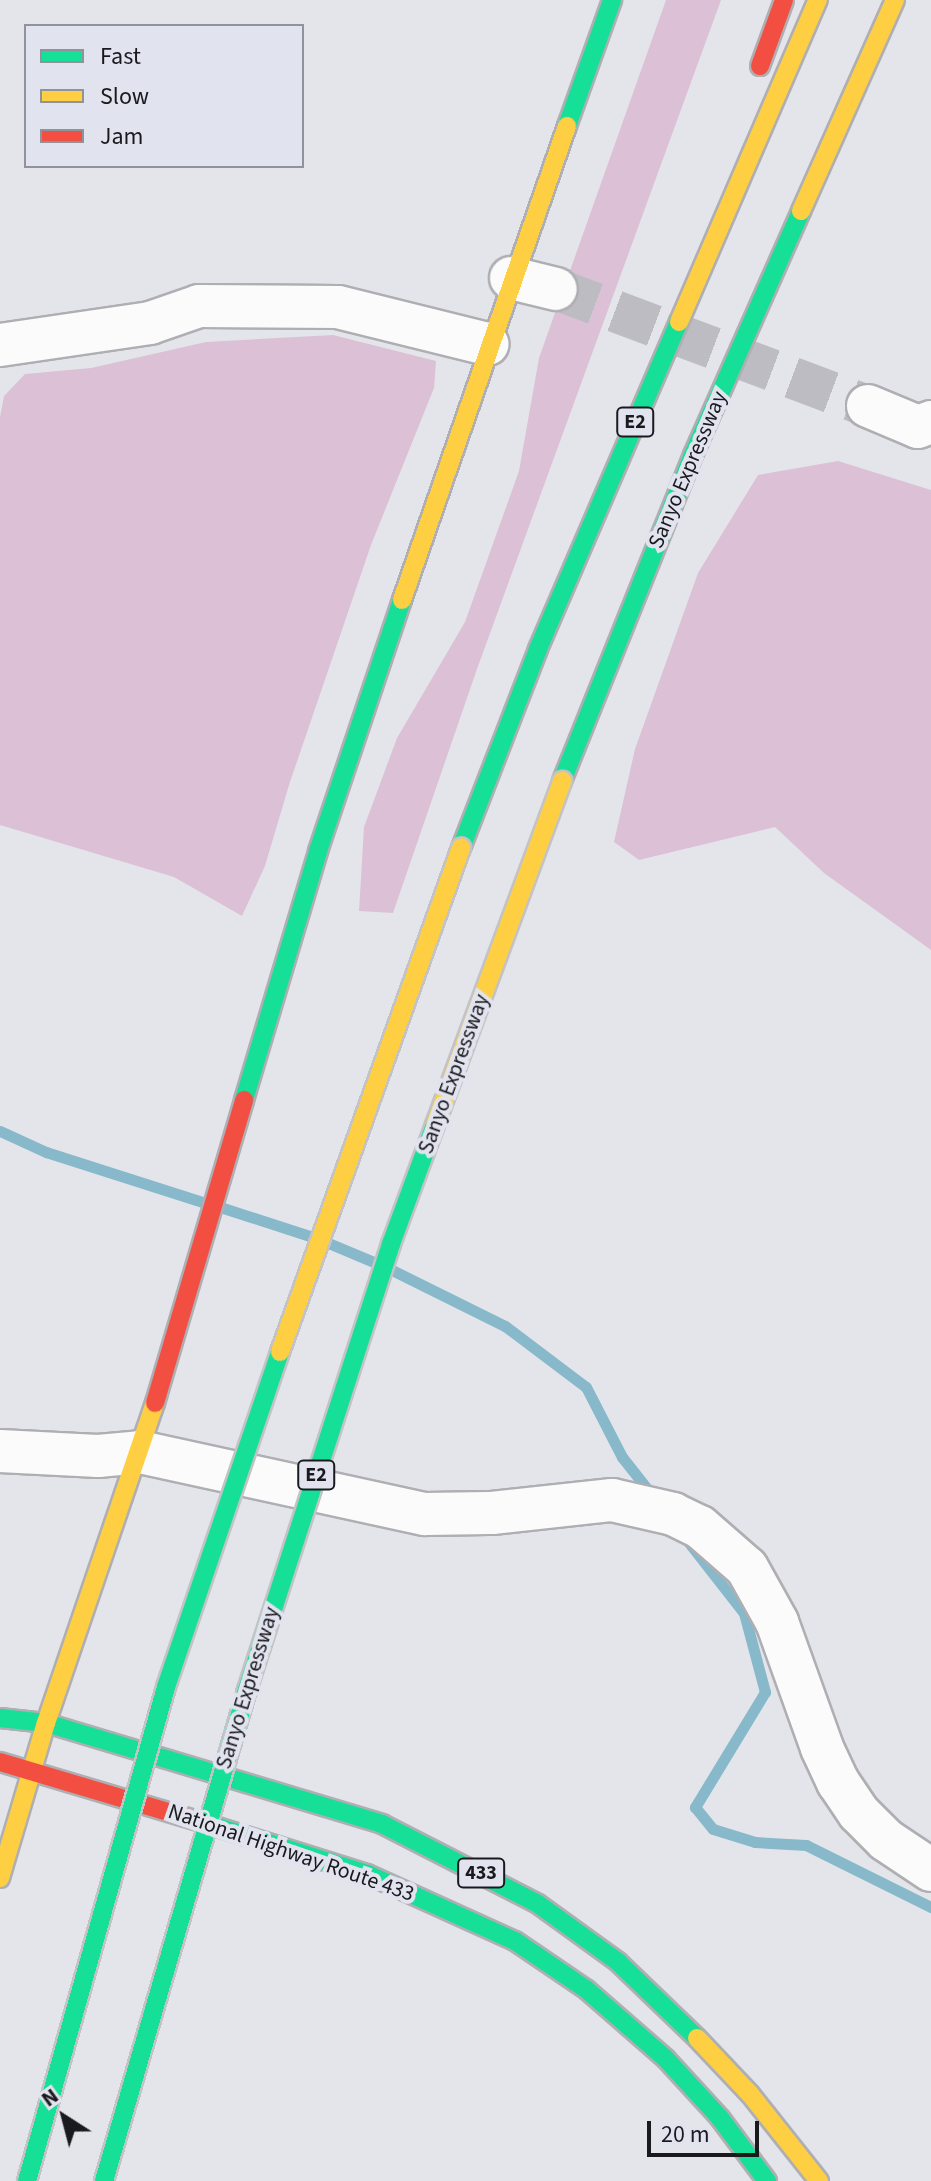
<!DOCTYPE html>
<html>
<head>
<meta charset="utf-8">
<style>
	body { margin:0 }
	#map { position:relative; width:931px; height:2181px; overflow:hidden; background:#e4e5eb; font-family:"Source Sans 3",sans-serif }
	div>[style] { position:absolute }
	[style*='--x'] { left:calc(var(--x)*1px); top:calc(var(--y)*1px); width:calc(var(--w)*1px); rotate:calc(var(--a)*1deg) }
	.forest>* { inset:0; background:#dcc0d6 }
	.stream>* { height:11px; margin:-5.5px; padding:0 5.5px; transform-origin:5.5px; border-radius:5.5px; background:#88b9cb }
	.street-tunnel>* { height:42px; margin-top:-21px; transform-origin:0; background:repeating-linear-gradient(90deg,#bcbcc2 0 42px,transparent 0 63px) }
	.roads { filter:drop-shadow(2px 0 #afafb3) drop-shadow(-2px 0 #afafb3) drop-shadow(0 2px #afafb3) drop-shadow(0 -2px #afafb3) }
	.street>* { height:42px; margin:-21px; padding:0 21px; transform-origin:21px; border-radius:21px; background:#fbfbfc }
	.fast>* { height:18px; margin:-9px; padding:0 9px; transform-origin:9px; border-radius:9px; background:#16e098 }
	.slow>* { height:18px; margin:-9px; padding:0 9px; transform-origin:9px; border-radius:9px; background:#ffcf43 }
	.jam>* { height:18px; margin:-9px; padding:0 9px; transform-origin:9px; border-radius:9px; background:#f24e42 }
	.bridges { filter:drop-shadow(2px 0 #c3c3c6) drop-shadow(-2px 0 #c3c3c6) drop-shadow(0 2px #c3c3c6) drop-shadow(0 -2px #c3c3c6) }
	.fast-bridge>* { height:18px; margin:-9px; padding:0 9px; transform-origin:9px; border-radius:9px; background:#16e098 }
	.slow-bridge>* { height:18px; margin:-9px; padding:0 9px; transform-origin:9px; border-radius:9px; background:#ffcf43 }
	span { translate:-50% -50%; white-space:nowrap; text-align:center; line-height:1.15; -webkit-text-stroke:8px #e1e3ee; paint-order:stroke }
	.shield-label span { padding:2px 6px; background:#e1e3ee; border:2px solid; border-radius:6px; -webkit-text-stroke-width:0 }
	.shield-label { font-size:20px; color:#1a1a1e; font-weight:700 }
	.street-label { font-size:22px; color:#1a1a1e }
	.legend { position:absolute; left:24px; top:24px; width:280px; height:144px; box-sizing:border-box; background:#e1e3ee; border:2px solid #91939b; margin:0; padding:10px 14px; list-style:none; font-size:24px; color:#1a1a1e }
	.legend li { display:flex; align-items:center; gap:16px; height:40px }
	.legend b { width:40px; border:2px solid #91939b }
	.north { position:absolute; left:24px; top:2077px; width:80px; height:80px; -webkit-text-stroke:6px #e1e3ee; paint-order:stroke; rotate:324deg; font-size:22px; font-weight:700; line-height:32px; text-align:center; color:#1a1a1e }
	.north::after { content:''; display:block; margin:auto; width:28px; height:36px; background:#1a1a1e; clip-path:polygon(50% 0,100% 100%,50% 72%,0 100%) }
	.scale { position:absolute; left:647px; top:2121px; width:112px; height:36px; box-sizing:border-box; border:4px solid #1a1a1e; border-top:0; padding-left:10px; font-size:24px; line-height:28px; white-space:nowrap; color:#1a1a1e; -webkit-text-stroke:6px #e1e3ee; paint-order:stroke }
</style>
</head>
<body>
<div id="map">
	<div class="forest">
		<i style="clip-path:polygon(666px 0,721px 0,477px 669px,393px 913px,359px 911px,364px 827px,397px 738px,465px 622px,519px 471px,539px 358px)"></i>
		<i style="clip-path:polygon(333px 335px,436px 361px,434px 388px,371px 545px,289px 785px,265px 866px,242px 916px,174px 877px,0 825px,0 417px,4px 396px,25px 374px,91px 368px,206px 342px)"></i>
		<i style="clip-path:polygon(838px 461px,931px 490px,931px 950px,824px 873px,775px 827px,639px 860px,614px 842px,635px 749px,698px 573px,758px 475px)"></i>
	</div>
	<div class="stream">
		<i style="--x:0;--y:1131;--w:51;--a:24.5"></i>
		<i style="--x:46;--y:1152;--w:165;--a:17.7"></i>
		<i style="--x:220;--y:1207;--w:95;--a:17.9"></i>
		<i style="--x:326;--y:1242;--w:54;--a:22.8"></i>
		<i style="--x:392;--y:1270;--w:126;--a:26.4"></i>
		<i style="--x:505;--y:1326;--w:101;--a:37"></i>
		<i style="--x:586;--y:1387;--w:79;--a:62.8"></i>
		<i style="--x:622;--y:1457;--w:48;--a:51.7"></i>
		<i style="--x:687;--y:1540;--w:93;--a:52"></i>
		<i style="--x:744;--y:1613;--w:82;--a:75.1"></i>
		<i style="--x:765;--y:1692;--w:135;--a:121.3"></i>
		<i style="--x:695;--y:1807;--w:28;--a:51"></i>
		<i style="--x:713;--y:1829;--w:44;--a:17.2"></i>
		<i style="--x:755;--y:1842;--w:51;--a:3.4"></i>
		<i style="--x:806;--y:1845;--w:140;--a:26.4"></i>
	</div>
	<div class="street-tunnel">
		<i style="--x:556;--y:289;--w:333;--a:20.6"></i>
	</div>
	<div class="roads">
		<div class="street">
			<i style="--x:511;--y:278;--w:46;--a:13.7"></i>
			<i style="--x:0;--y:345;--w:152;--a:-8.3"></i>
			<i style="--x:150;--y:323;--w:52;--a:-19.1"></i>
			<i style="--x:199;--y:306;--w:139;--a:0.4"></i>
			<i style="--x:338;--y:307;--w:154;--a:13.9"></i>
			<i style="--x:868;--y:406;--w:54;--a:22.8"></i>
			<i style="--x:918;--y:427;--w:14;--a:-21"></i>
			<i style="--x:0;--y:1451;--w:98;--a:2.9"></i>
			<i style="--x:98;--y:1456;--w:42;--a:-5.4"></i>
			<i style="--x:140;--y:1452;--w:292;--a:12.3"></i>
			<i style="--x:425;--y:1514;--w:67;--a:-0.9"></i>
			<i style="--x:492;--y:1513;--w:121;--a:-6.2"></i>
			<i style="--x:612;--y:1500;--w:63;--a:12.9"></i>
			<i style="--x:673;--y:1514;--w:30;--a:26"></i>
			<i style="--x:700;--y:1527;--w:62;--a:41.1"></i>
			<i style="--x:747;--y:1568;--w:62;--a:60.9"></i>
			<i style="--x:777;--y:1622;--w:134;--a:70.3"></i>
			<i style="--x:822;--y:1748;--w:38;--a:65"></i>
			<i style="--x:838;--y:1782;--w:37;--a:56"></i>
			<i style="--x:859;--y:1813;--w:38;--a:45"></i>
			<i style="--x:886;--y:1840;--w:54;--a:33.7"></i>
		</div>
		<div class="fast">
			<i style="--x:567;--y:126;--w:134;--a:-70.3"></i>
			<i style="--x:562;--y:781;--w:351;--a:-68.1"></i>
			<i style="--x:693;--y:455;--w:267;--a:-66.1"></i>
			<i style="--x:461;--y:848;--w:213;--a:-68.8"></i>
			<i style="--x:538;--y:649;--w:356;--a:-66.7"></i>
			<i style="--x:244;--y:1100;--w:260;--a:-73.4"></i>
			<i style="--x:318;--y:851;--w:265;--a:-71.5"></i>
			<i style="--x:0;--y:1718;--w:46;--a:6.2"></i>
			<i style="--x:46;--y:1723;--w:351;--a:16.7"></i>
			<i style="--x:382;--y:1824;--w:175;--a:27.1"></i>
			<i style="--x:538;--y:1904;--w:99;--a:35.9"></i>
			<i style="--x:618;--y:1962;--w:110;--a:43.9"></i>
			<i style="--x:205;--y:1823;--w:170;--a:17.5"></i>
			<i style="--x:367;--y:1874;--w:162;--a:24.4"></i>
			<i style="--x:515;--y:1941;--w:87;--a:34.2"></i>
			<i style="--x:587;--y:1990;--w:105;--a:41.1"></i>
			<i style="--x:666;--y:2059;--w:80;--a:47.5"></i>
			<i style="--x:720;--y:2118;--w:79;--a:53.3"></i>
		</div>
		<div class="slow">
			<i style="--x:801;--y:211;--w:231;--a:-66"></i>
			<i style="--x:679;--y:322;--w:351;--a:-66.7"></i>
			<i style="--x:402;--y:600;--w:502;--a:-70.81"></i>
			<i style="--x:0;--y:1878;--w:162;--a:-73.5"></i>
			<i style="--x:46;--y:1723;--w:338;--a:-71.2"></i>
			<i style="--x:697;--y:2038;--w:77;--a:46.6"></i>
			<i style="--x:750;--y:2094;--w:111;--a:51.6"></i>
		</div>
		<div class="jam">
			<i style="--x:760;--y:66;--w:70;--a:-70"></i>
			<i style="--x:155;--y:1403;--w:316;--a:-73.6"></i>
			<i style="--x:0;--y:1762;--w:214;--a:16.6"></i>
		</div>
	</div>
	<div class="bridges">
		<div class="fast-bridge">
			<i style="--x:27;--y:2181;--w:513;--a:-74.28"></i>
			<i style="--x:166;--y:1687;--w:354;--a:-71.2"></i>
			<i style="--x:104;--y:2181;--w:511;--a:-73.76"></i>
			<i style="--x:247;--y:1690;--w:469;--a:-72.1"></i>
			<i style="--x:391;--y:1244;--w:127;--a:-69.7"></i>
		</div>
		<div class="slow-bridge">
			<i style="--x:435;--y:1125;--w:367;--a:-69.7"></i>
			<i style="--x:280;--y:1352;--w:536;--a:-70.25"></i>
		</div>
	</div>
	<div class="shield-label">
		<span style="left:635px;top:422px">E2</span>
		<span style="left:316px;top:1475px">E2</span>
		<span style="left:481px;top:1873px">433</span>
	</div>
	<div class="street-label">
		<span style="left:688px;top:470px;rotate:-67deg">Sanyo Expressway</span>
		<span style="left:454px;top:1074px;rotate:-70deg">Sanyo Expressway</span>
		<span style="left:248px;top:1688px;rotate:-73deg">Sanyo Expressway</span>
		<span style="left:291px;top:1853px;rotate:19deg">National Highway Route 433</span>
	</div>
	<ul class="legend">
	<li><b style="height:10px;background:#16e098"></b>Fast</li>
	<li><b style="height:10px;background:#ffcf43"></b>Slow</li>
	<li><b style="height:10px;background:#f24e42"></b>Jam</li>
	</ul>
	<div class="north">N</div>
	<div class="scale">20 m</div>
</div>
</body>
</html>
